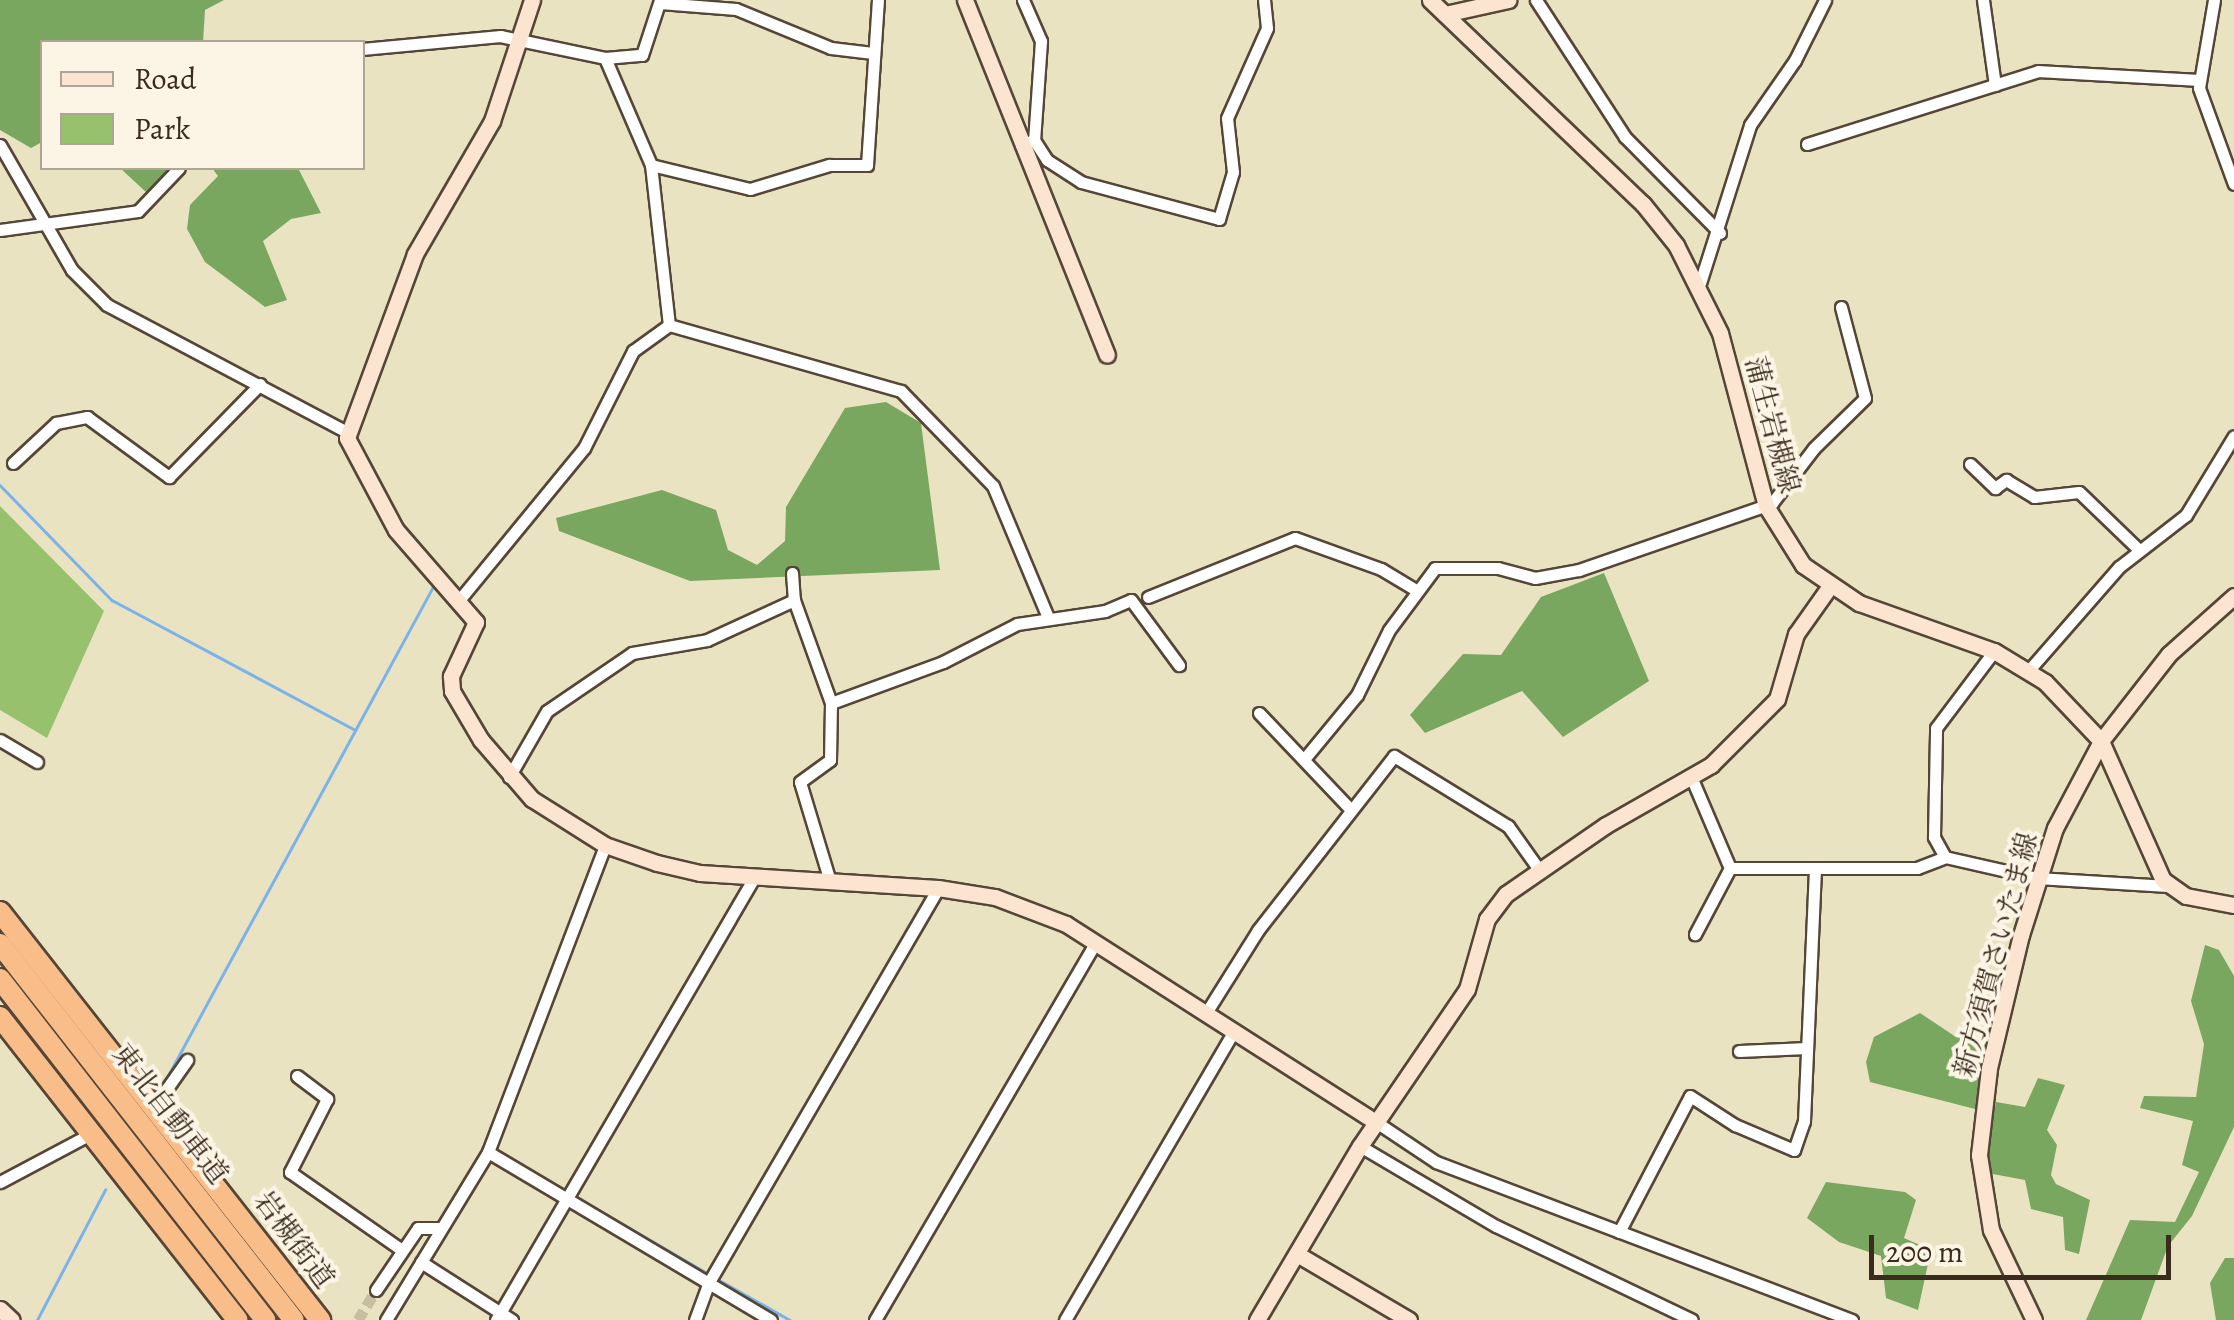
<!DOCTYPE html>
<html>
<head>
<meta charset="utf-8">
<style>
	body { margin:0 }
	#map { position:relative; width:2234px; height:1320px; overflow:hidden; background:#eae3c2; font-family:Alegreya,"Noto Serif JP",serif }
	div>[style] { position:absolute }
	[style*='--x'] { left:calc(var(--x)*1px); top:calc(var(--y)*1px); width:calc(var(--w)*1px); rotate:calc(var(--a)*1deg) }
	.green>* { inset:0; background:#97c16d }
	.forest>* { inset:0; background:#79a760 }
	.stream>* { height:2.5px; margin:-1.25px; padding:0 1.25px; transform-origin:1.25px; border-radius:1.25px; background:#7bb2ea }
	.street-tunnel>* { height:11px; margin-top:-5.5px; transform-origin:0; background:repeating-linear-gradient(90deg,#c7bea1 0 11px,transparent 0 16.5px) }
	.roads { filter:drop-shadow(2px 0 #554637) drop-shadow(-2px 0 #554637) drop-shadow(0 2px #554637) drop-shadow(0 -2px #554637) }
	.street>* { height:11px; margin:-5.5px; padding:0 5.5px; transform-origin:5.5px; border-radius:5.5px; background:#fff }
	.secondary>* { height:15px; margin:-7.5px; padding:0 7.5px; transform-origin:7.5px; border-radius:7.5px; background:#fce5d0 }
	.highway>* { height:20px; margin:-10px; padding:0 10px; transform-origin:10px; border-radius:10px; background:#f8bd89 }
	span { translate:-50% -50%; white-space:nowrap; text-align:center; line-height:1.15; -webkit-text-stroke:8px #fcf5e5; paint-order:stroke }
	.street-label { font-size:28px; color:#3b2a1e }
	.legend { position:absolute; left:40px; top:40px; width:325px; height:130px; box-sizing:border-box; background:#fcf5e5; border:2px solid #afa495; margin:0; padding:12px 18px; list-style:none; font-size:30px; color:#3b2a1e }
	.legend li { display:flex; align-items:center; gap:20px; height:50px }
	.legend b { width:50px; border:2px solid #afa495 }
	.scale { position:absolute; left:1869px; top:1235px; width:302px; height:45px; box-sizing:border-box; border:5px solid #3b2a1e; border-top:0; padding-left:12px; font-size:30px; line-height:35px; white-space:nowrap; color:#3b2a1e; -webkit-text-stroke:8px #fcf5e5; paint-order:stroke }
</style>
</head>
<body>
<div id="map">
	<div class="green">
		<i style="clip-path:polygon(0 506px,104px 611px,47px 738px,0 710px)"></i>
	</div>
	<div class="forest">
		<i style="clip-path:polygon(0 0,224px 0,205px 10px,203px 42px,42px 42px,42px 142px,31px 148px,0 130px)"></i>
		<i style="clip-path:polygon(120px 168px,169px 168px,147px 193px)"></i>
		<i style="clip-path:polygon(212px 168px,298px 168px,321px 213px,291px 219px,263px 241px,287px 300px,265px 307px,205px 262px,187px 229px,190px 205px,218px 176px)"></i>
		<i style="clip-path:polygon(886px 402px,921px 423px,940px 570px,690px 581px,559px 531px,556px 518px,662px 490px,716px 510px,728px 550px,757px 565px,785px 541px,786px 507px,845px 408px)"></i>
		<i style="clip-path:polygon(1604px 573px,1649px 681px,1563px 737px,1522px 691px,1425px 733px,1410px 715px,1463px 654px,1501px 655px,1541px 597px)"></i>
		<i style="clip-path:polygon(2205px 945px,2219px 950px,2234px 976px,2234px 1127px,2192px 1216px,2168px 1246px,2141px 1320px,2086px 1320px,2130px 1220px,2175px 1222px,2199px 1172px,2182px 1165px,2193px 1121px,2140px 1108px,2144px 1096px,2196px 1097px,2204px 1044px,2191px 1001px)"></i>
		<i style="clip-path:polygon(1920px 1013px,1956px 1037px,1992px 1045px,1975px 1109px,1870px 1082px,1866px 1062px,1874px 1037px)"></i>
		<i style="clip-path:polygon(2038px 1078px,2065px 1085px,2047px 1130px,2057px 1145px,2051px 1175px,2056px 1184px,2090px 1200px,2079px 1254px,2065px 1250px,2063px 1217px,2031px 1209px,2025px 1180px,1982px 1172px,1996px 1102px,2025px 1107px)"></i>
		<i style="clip-path:polygon(1826px 1182px,1905px 1192px,1916px 1200px,1904px 1238px,1931px 1250px,1918px 1310px,1886px 1298px,1881px 1256px,1839px 1242px,1807px 1218px)"></i>
		<i style="clip-path:polygon(2225px 1258px,2234px 1258px,2234px 1320px,2216px 1320px,2210px 1283px)"></i>
	</div>
	<div class="stream">
		<i style="--x:0;--y:485;--w:161;--a:45.8"></i>
		<i style="--x:112;--y:600;--w:276;--a:28.1"></i>
		<i style="--x:165;--y:1081;--w:566;--a:-61.53"></i>
		<i style="--x:515;--y:1162;--w:57;--a:29.2"></i>
		<i style="--x:576;--y:1197;--w:151;--a:30.1"></i>
		<i style="--x:714;--y:1277;--w:87;--a:29.5"></i>
		<i style="--x:37;--y:1320;--w:147;--a:-62.4"></i>
	</div>
	<div class="street-tunnel">
		<i style="--x:358;--y:1320;--w:35;--a:-59"></i>
	</div>
	<div class="roads">
		<div class="street">
			<i style="--x:1023;--y:0;--w:45;--a:66.3"></i>
			<i style="--x:1041;--y:41;--w:99;--a:94"></i>
			<i style="--x:1536;--y:0;--w:163;--a:57"></i>
			<i style="--x:1625;--y:137;--w:135;--a:45.3"></i>
			<i style="--x:1983;--y:0;--w:86;--a:82"></i>
			<i style="--x:2214;--y:0;--w:89;--a:99.7"></i>
			<i style="--x:2199;--y:88;--w:102;--a:70"></i>
			<i style="--x:660;--y:3;--w:76;--a:4.5"></i>
			<i style="--x:736;--y:9;--w:103;--a:22.3"></i>
			<i style="--x:831;--y:48;--w:42;--a:6.8"></i>
			<i style="--x:362;--y:49;--w:139;--a:-5.4"></i>
			<i style="--x:500;--y:36;--w:107;--a:11.8"></i>
			<i style="--x:605;--y:58;--w:37;--a:-5"></i>
			<i style="--x:642;--y:55;--w:58;--a:-71.9"></i>
			<i style="--x:605;--y:58;--w:116;--a:66.7"></i>
			<i style="--x:651;--y:165;--w:161;--a:83.6"></i>
			<i style="--x:1807;--y:144;--w:242;--a:-17.5"></i>
			<i style="--x:2038;--y:71;--w:161;--a:3.2"></i>
			<i style="--x:0;--y:145;--w:144;--a:60.1"></i>
			<i style="--x:72;--y:270;--w:49;--a:45"></i>
			<i style="--x:107;--y:305;--w:272;--a:27.9"></i>
			<i style="--x:1021;--y:145;--w:14;--a:-21"></i>
			<i style="--x:1034;--y:140;--w:24;--a:57"></i>
			<i style="--x:1047;--y:160;--w:40;--a:32.9"></i>
			<i style="--x:1081;--y:182;--w:143;--a:15"></i>
			<i style="--x:1219;--y:219;--w:49;--a:-73.4"></i>
			<i style="--x:1233;--y:172;--w:54;--a:-96.3"></i>
			<i style="--x:1227;--y:118;--w:98;--a:-66"></i>
			<i style="--x:1267;--y:28;--w:28;--a:-96"></i>
			<i style="--x:651;--y:165;--w:102;--a:13.6"></i>
			<i style="--x:750;--y:189;--w:83;--a:-16.9"></i>
			<i style="--x:829;--y:165;--w:38;--a:0"></i>
			<i style="--x:867;--y:165;--w:165;--a:-86.2"></i>
			<i style="--x:0;--y:230;--w:139;--a:-7.8"></i>
			<i style="--x:138;--y:211;--w:59;--a:-46.4"></i>
			<i style="--x:1700;--y:283;--w:166;--a:-72.4"></i>
			<i style="--x:1750;--y:125;--w:79;--a:-55.3"></i>
			<i style="--x:1795;--y:60;--w:67;--a:-63.4"></i>
			<i style="--x:669;--y:325;--w:241;--a:15.9"></i>
			<i style="--x:901;--y:391;--w:132;--a:45.9"></i>
			<i style="--x:993;--y:486;--w:140;--a:67.3"></i>
			<i style="--x:13;--y:463;--w:59;--a:-42.9"></i>
			<i style="--x:56;--y:423;--w:32;--a:-11"></i>
			<i style="--x:87;--y:417;--w:102;--a:36.2"></i>
			<i style="--x:169;--y:477;--w:130;--a:-45.6"></i>
			<i style="--x:1970;--y:464;--w:35;--a:44"></i>
			<i style="--x:1995;--y:488;--w:14;--a:-36"></i>
			<i style="--x:2006;--y:480;--w:33;--a:31"></i>
			<i style="--x:2034;--y:497;--w:45;--a:-6.3"></i>
			<i style="--x:2079;--y:492;--w:83;--a:44"></i>
			<i style="--x:792;--y:573;--w:27;--a:86"></i>
			<i style="--x:794;--y:600;--w:109;--a:70.2"></i>
			<i style="--x:831;--y:703;--w:57;--a:91"></i>
			<i style="--x:830;--y:760;--w:37;--a:144"></i>
			<i style="--x:800;--y:782;--w:100;--a:73.2"></i>
			<i style="--x:1148;--y:597;--w:158;--a:-21.9"></i>
			<i style="--x:1295;--y:538;--w:91;--a:19.8"></i>
			<i style="--x:1381;--y:569;--w:41;--a:31"></i>
			<i style="--x:460;--y:599;--w:195;--a:-50.6"></i>
			<i style="--x:584;--y:448;--w:109;--a:-63.2"></i>
			<i style="--x:633;--y:351;--w:44;--a:-35.8"></i>
			<i style="--x:2029;--y:670;--w:137;--a:-48.9"></i>
			<i style="--x:2119;--y:567;--w:85;--a:-37.8"></i>
			<i style="--x:2186;--y:515;--w:92;--a:-58.7"></i>
			<i style="--x:831;--y:703;--w:119;--a:-20.1"></i>
			<i style="--x:943;--y:662;--w:83;--a:-27.2"></i>
			<i style="--x:1017;--y:624;--w:89;--a:-8.4"></i>
			<i style="--x:1105;--y:611;--w:28;--a:-23"></i>
			<i style="--x:1131;--y:600;--w:81;--a:53.6"></i>
			<i style="--x:1259;--y:713;--w:131;--a:46.5"></i>
			<i style="--x:0;--y:740;--w:43;--a:30.7"></i>
			<i style="--x:1305;--y:758;--w:82;--a:-50.5"></i>
			<i style="--x:1357;--y:695;--w:72;--a:-63.8"></i>
			<i style="--x:1389;--y:630;--w:77;--a:-53.4"></i>
			<i style="--x:1435;--y:568;--w:63;--a:0"></i>
			<i style="--x:1498;--y:568;--w:38;--a:15"></i>
			<i style="--x:1535;--y:578;--w:45;--a:-10.3"></i>
			<i style="--x:1579;--y:570;--w:204;--a:-19.1"></i>
			<i style="--x:1772;--y:503;--w:69;--a:-52.6"></i>
			<i style="--x:1814;--y:448;--w:71;--a:-44.4"></i>
			<i style="--x:1865;--y:398;--w:94;--a:-104.8"></i>
			<i style="--x:509;--y:777;--w:76;--a:-60.1"></i>
			<i style="--x:547;--y:711;--w:103;--a:-34.3"></i>
			<i style="--x:632;--y:653;--w:76;--a:-9.8"></i>
			<i style="--x:707;--y:640;--w:96;--a:-24.7"></i>
			<i style="--x:1692;--y:779;--w:97;--a:66.9"></i>
			<i style="--x:1730;--y:868;--w:75;--a:117.9"></i>
			<i style="--x:1945;--y:857;--w:23;--a:-119"></i>
			<i style="--x:1934;--y:837;--w:109;--a:-88.9"></i>
			<i style="--x:1936;--y:728;--w:96;--a:-53"></i>
			<i style="--x:1730;--y:868;--w:187;--a:0"></i>
			<i style="--x:1917;--y:868;--w:30;--a:-21"></i>
			<i style="--x:1945;--y:857;--w:94;--a:12.9"></i>
			<i style="--x:2037;--y:878;--w:131;--a:3.5"></i>
			<i style="--x:1206;--y:1013;--w:98;--a:-57.9"></i>
			<i style="--x:1258;--y:930;--w:221;--a:-52"></i>
			<i style="--x:1394;--y:756;--w:134;--a:31.6"></i>
			<i style="--x:1508;--y:826;--w:52;--a:54.5"></i>
			<i style="--x:1739;--y:1051;--w:68;--a:-2.5"></i>
			<i style="--x:297;--y:1076;--w:38;--a:37"></i>
			<i style="--x:327;--y:1099;--w:82;--a:116.9"></i>
			<i style="--x:290;--y:1172;--w:136;--a:34.9"></i>
			<i style="--x:156;--y:1104;--w:54;--a:-54.8"></i>
			<i style="--x:1376;--y:1122;--w:72;--a:33.7"></i>
			<i style="--x:1436;--y:1162;--w:445;--a:20.8"></i>
			<i style="--x:1360;--y:1146;--w:158;--a:30.5"></i>
			<i style="--x:1496;--y:1226;--w:217;--a:25.6"></i>
			<i style="--x:488;--y:1152;--w:329;--a:30.7"></i>
			<i style="--x:0;--y:1182;--w:104;--a:-28"></i>
			<i style="--x:1619;--y:1232;--w:153;--a:-62.4"></i>
			<i style="--x:1690;--y:1096;--w:54;--a:32.8"></i>
			<i style="--x:1735;--y:1125;--w:64;--a:23"></i>
			<i style="--x:1794;--y:1150;--w:31;--a:-71"></i>
			<i style="--x:1804;--y:1121;--w:251;--a:-87.5"></i>
			<i style="--x:421;--y:1262;--w:108;--a:32.5"></i>
			<i style="--x:376;--y:1290;--w:75;--a:-55.9"></i>
			<i style="--x:418;--y:1228;--w:22;--a:0"></i>
			<i style="--x:386;--y:1320;--w:197;--a:-58.7"></i>
			<i style="--x:488;--y:1152;--w:329;--a:-69.1"></i>
			<i style="--x:496;--y:1320;--w:514;--a:-59.74"></i>
			<i style="--x:695;--y:1320;--w:40;--a:-69.8"></i>
			<i style="--x:709;--y:1282;--w:456;--a:-59.8"></i>
			<i style="--x:875;--y:1320;--w:438;--a:-59.7"></i>
			<i style="--x:1065;--y:1320;--w:335;--a:-59.7"></i>
		</div>
		<div class="secondary">
			<i style="--x:532;--y:0;--w:127;--a:108.3"></i>
			<i style="--x:492;--y:121;--w:154;--a:120.1"></i>
			<i style="--x:415;--y:254;--w:196;--a:110.3"></i>
			<i style="--x:347;--y:438;--w:104;--a:62"></i>
			<i style="--x:396;--y:530;--w:122;--a:49"></i>
			<i style="--x:476;--y:622;--w:60;--a:114.8"></i>
			<i style="--x:451;--y:676;--w:15;--a:86"></i>
			<i style="--x:452;--y:691;--w:57;--a:59.4"></i>
			<i style="--x:481;--y:740;--w:78;--a:49.2"></i>
			<i style="--x:532;--y:799;--w:86;--a:32.2"></i>
			<i style="--x:605;--y:845;--w:55;--a:19.1"></i>
			<i style="--x:657;--y:863;--w:44;--a:13.1"></i>
			<i style="--x:700;--y:873;--w:238;--a:3.6"></i>
			<i style="--x:938;--y:888;--w:58;--a:9"></i>
			<i style="--x:995;--y:897;--w:76;--a:20.8"></i>
			<i style="--x:1066;--y:924;--w:368;--a:32.6"></i>
			<i style="--x:965;--y:0;--w:382;--a:68.2"></i>
			<i style="--x:1430;--y:0;--w:295;--a:43.8"></i>
			<i style="--x:1643;--y:204;--w:53;--a:51.2"></i>
			<i style="--x:1676;--y:245;--w:98;--a:63.4"></i>
			<i style="--x:1720;--y:333;--w:179;--a:75.1"></i>
			<i style="--x:1766;--y:506;--w:70;--a:57.9"></i>
			<i style="--x:1803;--y:565;--w:68;--a:34.2"></i>
			<i style="--x:1859;--y:603;--w:143;--a:19.6"></i>
			<i style="--x:1994;--y:651;--w:60;--a:31.3"></i>
			<i style="--x:2045;--y:682;--w:81;--a:46.5"></i>
			<i style="--x:2101;--y:741;--w:152;--a:66"></i>
			<i style="--x:2163;--y:880;--w:28;--a:35"></i>
			<i style="--x:2186;--y:896;--w:49;--a:10.6"></i>
			<i style="--x:1445;--y:14;--w:65;--a:-12.5"></i>
			<i style="--x:1297;--y:1254;--w:130;--a:30.5"></i>
			<i style="--x:0;--y:1309;--w:16;--a:43"></i>
			<i style="--x:1257;--y:1320;--w:202;--a:-59.4"></i>
			<i style="--x:1360;--y:1146;--w:190;--a:-55.7"></i>
			<i style="--x:1467;--y:989;--w:73;--a:-74.1"></i>
			<i style="--x:1487;--y:919;--w:31;--a:-53"></i>
			<i style="--x:1506;--y:894;--w:121;--a:-34.6"></i>
			<i style="--x:1606;--y:825;--w:121;--a:-29.7"></i>
			<i style="--x:1711;--y:765;--w:93;--a:-45"></i>
			<i style="--x:1777;--y:699;--w:68;--a:-73.7"></i>
			<i style="--x:1796;--y:634;--w:59;--a:-54.7"></i>
			<i style="--x:2034;--y:1320;--w:100;--a:-115.5"></i>
			<i style="--x:1991;--y:1230;--w:76;--a:-99.1"></i>
			<i style="--x:1979;--y:1155;--w:88;--a:-83.4"></i>
			<i style="--x:1989;--y:1068;--w:137;--a:-76.5"></i>
			<i style="--x:2021;--y:935;--w:112;--a:-72.4"></i>
			<i style="--x:2055;--y:828;--w:98;--a:-62.1"></i>
			<i style="--x:2101;--y:741;--w:110;--a:-52"></i>
			<i style="--x:2169;--y:654;--w:87;--a:-41.7"></i>
		</div>
		<div class="highway">
			<i style="--x:0;--y:912;--w:519;--a:51.89"></i>
			<i style="--x:0;--y:944;--w:477;--a:52"></i>
			<i style="--x:0;--y:979;--w:432;--a:52.1"></i>
			<i style="--x:0;--y:1017;--w:385;--a:51.9"></i>
		</div>
	</div>
	<div class="street-label">
		<span style="left:1772px;top:425px;rotate:75deg">蒲生岩槻線</span>
		<span style="left:1996px;top:955px;rotate:-75deg">新方須賀さいたま線</span>
		<span style="left:170px;top:1114px;rotate:52deg">東北自動車道</span>
		<span style="left:294px;top:1240px;rotate:53deg">岩槻街道</span>
	</div>
	<ul class="legend">
	<li><b style="height:12px;background:#fce5d0"></b>Road</li>
	<li><b style="height:28px;background:#97c16d"></b>Park</li>
	</ul>
	<div class="scale">200 m</div>
</div>
</body>
</html>
